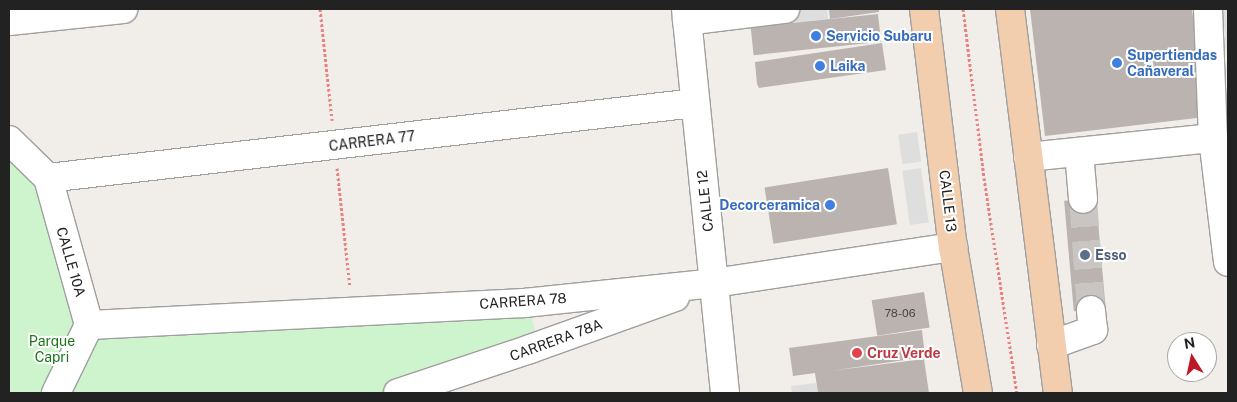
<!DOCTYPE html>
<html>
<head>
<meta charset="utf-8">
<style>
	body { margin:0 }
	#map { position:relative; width:1237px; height:402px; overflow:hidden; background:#f1eeea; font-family:"Public Sans",sans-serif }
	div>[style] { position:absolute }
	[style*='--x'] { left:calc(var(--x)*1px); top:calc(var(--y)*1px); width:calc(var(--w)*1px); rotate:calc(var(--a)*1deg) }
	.residential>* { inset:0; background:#e0dfdf }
	.park>* { inset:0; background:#cef4cd }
	.parking>* { inset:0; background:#dedede; transform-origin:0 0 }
	.building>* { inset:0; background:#bab3b0; transform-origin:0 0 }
	.minor-tunnel>* { height:28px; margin-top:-14px; transform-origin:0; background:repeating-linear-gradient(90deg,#c8c5c2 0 28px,transparent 0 42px) }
	.path>* { height:3px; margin-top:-1.5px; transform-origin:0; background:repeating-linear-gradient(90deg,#ea8181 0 2.5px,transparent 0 5px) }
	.roads { filter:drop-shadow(1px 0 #9f9f9f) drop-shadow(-1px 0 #9f9f9f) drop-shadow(0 1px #9f9f9f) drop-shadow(0 -1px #9f9f9f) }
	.minor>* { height:28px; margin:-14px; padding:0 14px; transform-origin:14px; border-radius:14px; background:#fff }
	.major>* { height:28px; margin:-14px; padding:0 14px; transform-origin:14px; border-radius:14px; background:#f2ceae }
	.dots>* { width:14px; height:14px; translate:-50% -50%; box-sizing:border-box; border:2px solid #fff; border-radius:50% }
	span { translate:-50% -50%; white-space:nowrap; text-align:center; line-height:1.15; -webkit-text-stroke:4px #fff; paint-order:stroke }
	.number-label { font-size:11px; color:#484646 }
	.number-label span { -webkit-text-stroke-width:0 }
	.shop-label { font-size:14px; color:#366cbe; font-weight:700 }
	.left { translate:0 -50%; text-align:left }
	.right { translate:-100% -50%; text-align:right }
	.street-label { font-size:14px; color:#222 }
	.service-label { font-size:14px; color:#4e5e75; font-weight:700 }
	.park-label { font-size:14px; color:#1b761a }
	.health-label { font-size:14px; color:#be3a42; font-weight:700 }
	.frame { position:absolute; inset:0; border:10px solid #222; pointer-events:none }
	.north { position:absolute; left:1167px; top:332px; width:50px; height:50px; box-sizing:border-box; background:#fff; border:1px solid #a7a7a7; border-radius:50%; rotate:350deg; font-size:14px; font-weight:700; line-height:20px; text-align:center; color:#222 }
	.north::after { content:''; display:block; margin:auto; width:18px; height:22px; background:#bb1828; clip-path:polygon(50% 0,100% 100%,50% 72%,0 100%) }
</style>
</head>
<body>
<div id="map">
	<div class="residential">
		<i style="clip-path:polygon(1222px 9px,1228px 9px,1228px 64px)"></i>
	</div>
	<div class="park">
		<i style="clip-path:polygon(9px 140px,48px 178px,89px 325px,530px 311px,535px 330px,534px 340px,398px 393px,9px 393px)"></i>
	</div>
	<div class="parking">
		<i style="clip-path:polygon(709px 9px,827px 9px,828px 19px,712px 33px)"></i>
		<i style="left:917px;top:132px;width:30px;height:19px;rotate:82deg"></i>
		<i style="left:921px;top:168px;width:55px;height:19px;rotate:82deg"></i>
		<i style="clip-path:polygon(816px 383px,818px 393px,792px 393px,791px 386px)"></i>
	</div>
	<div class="building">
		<i style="clip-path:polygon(829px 9px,879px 9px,879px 12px,830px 19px)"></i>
		<i style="clip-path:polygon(1030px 9px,1192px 9px,1205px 117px,1045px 136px)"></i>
		<i style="left:878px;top:14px;width:28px;height:128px;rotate:84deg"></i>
		<i style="clip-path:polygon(882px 43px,886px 70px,759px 88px,757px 84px,755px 62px)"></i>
		<i style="left:888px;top:168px;width:57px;height:125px;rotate:81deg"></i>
		<i style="left:1096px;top:198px;width:111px;height:32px;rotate:85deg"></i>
		<i style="left:924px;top:292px;width:36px;height:53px;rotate:81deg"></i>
		<i style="clip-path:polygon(922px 330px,925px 357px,830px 371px,924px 359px,929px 393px,818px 393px,815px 373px,793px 376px,789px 348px)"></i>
	</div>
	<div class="minor-tunnel">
		<i style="--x:1083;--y:199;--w:111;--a:85.9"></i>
	</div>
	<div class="path">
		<i style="--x:320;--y:9;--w:112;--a:83.8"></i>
		<i style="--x:963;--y:9;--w:170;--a:82.9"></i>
		<i style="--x:984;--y:178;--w:218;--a:81.3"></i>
		<i style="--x:337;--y:168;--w:120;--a:83.8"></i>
	</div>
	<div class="roads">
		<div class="minor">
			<i style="--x:686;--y:9;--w:386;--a:84.2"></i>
			<i style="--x:1208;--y:9;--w:129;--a:87.8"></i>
			<i style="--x:1213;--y:138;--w:125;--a:83.1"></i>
			<i style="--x:9;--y:21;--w:115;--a:-6"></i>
			<i style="--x:687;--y:21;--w:99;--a:-7"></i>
			<i style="--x:9;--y:140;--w:54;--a:44.3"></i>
			<i style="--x:48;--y:178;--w:153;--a:74.4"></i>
			<i style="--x:89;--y:325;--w:76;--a:115.9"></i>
			<i style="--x:1079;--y:152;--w:47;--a:85.1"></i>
			<i style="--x:1028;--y:157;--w:186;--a:-5.9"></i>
			<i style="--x:48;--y:178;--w:651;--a:-6.61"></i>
			<i style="--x:89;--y:325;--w:436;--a:-2.9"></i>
			<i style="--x:524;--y:303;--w:191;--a:-6"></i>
			<i style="--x:714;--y:283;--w:242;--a:-8.6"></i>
			<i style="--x:1051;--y:345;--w:45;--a:-19.7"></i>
			<i style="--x:1093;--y:330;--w:20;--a:-96"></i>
			<i style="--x:398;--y:393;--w:139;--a:-18.4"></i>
			<i style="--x:530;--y:349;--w:154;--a:-19.7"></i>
		</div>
		<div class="major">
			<i style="--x:924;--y:9;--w:240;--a:83.1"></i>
			<i style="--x:953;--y:247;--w:148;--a:80.3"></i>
			<i style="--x:1010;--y:9;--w:387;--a:82.9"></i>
		</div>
	</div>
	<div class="dots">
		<i style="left:816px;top:36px;background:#3f7fe0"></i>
		<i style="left:1117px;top:63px;background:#3f7fe0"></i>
		<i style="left:820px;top:66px;background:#3f7fe0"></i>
		<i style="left:830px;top:205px;background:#3f7fe0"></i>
		<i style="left:1085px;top:255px;background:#5c6f8a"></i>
		<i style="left:857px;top:353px;background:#e0444e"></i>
	</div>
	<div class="number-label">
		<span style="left:900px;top:313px">78-06</span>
	</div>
	<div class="shop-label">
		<span class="left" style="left:826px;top:36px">Servicio Subaru</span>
		<span class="left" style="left:1127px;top:63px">Supertiendas<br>Cañaveral</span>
		<span class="left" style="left:830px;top:66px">Laika</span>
		<span class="right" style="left:820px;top:205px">Decorceramica</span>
	</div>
	<div class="street-label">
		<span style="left:372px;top:141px;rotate:-7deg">CARRERA 77</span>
		<span style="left:705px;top:201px;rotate:-96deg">CALLE 12</span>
		<span style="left:948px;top:201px;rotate:83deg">CALLE 13</span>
		<span style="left:71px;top:262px;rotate:74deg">CALLE 10A</span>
		<span style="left:523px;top:301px;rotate:-4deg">CARRERA 78</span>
		<span style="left:556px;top:340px;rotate:-20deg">CARRERA 78A</span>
	</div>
	<div class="service-label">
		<span class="left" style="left:1095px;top:255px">Esso</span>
	</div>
	<div class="park-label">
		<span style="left:52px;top:349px">Parque<br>Capri</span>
	</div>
	<div class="health-label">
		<span class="left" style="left:867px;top:353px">Cruz Verde</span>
	</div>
	<div class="frame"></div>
	<div class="north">N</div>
</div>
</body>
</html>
